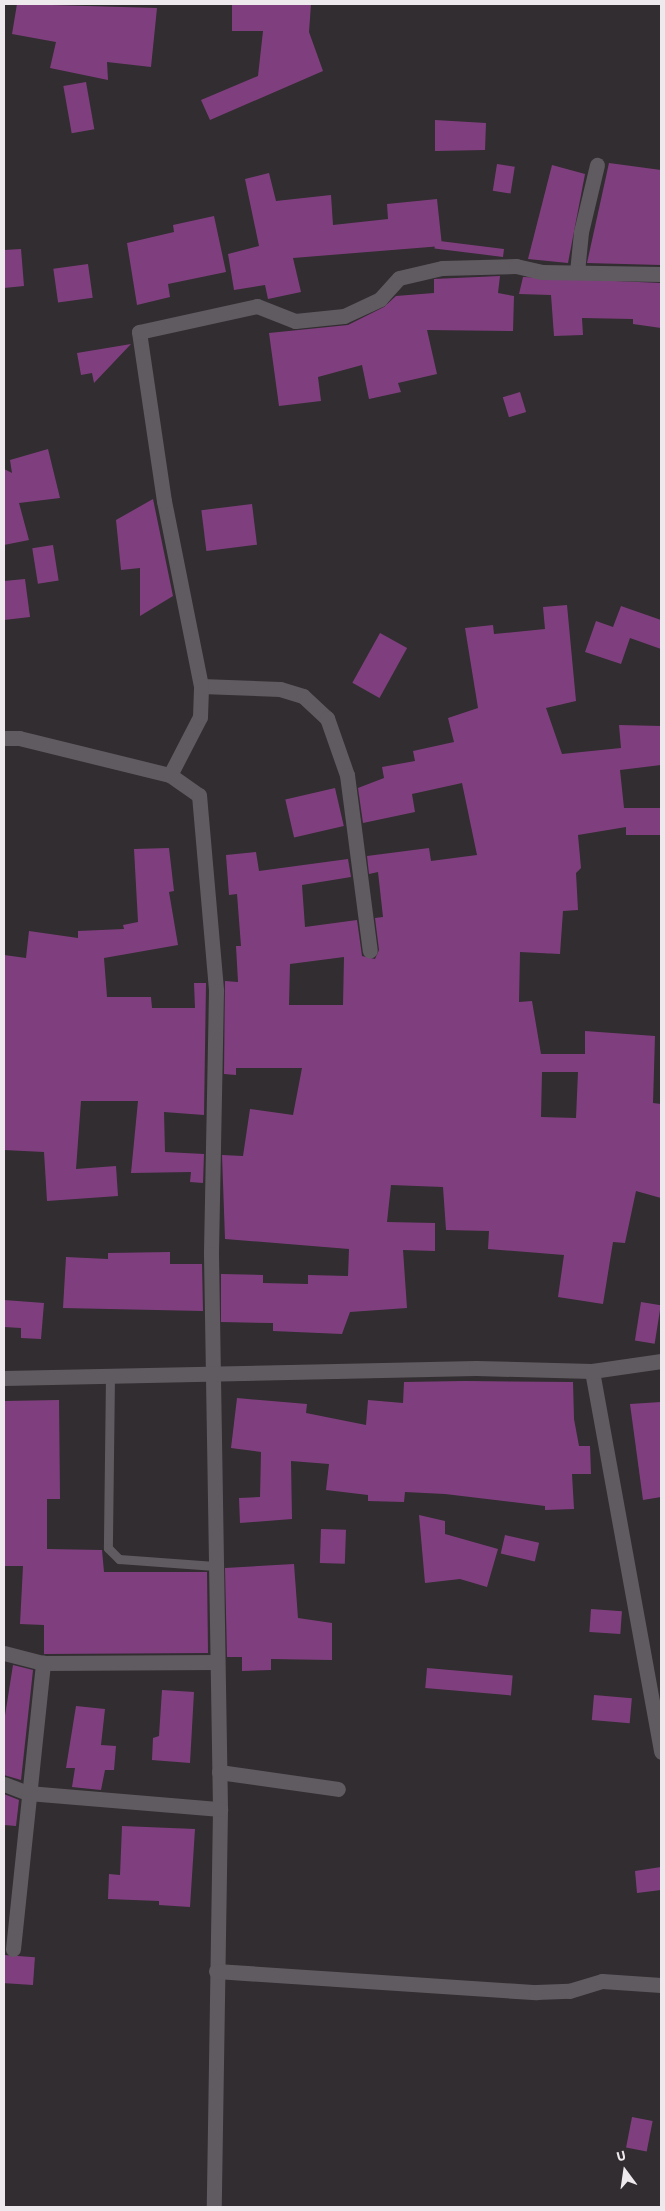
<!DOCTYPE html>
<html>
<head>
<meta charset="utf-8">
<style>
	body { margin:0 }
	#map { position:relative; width:665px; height:2211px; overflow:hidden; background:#322d31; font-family:"Source Sans 3",sans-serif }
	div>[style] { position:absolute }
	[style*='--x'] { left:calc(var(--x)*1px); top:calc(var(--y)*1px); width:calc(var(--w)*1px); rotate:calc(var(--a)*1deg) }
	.building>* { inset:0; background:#7f3f7e; transform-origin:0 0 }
	.lane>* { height:9px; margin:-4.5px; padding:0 4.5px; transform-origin:4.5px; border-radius:4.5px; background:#605b60 }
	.street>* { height:15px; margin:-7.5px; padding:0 7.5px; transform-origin:7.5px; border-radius:7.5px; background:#605b60 }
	span { translate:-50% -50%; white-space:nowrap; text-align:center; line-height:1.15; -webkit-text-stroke:5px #322d31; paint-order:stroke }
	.frame { position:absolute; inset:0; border:5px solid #ede9ec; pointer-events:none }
	.north { position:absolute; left:600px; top:2146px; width:50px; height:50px; -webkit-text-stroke:4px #322d31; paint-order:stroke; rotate:346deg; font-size:14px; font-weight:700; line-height:20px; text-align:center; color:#ede9ec }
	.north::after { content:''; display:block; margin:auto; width:18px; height:22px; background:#ede9ec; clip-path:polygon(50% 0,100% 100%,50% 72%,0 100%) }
</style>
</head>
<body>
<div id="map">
	<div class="building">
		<i style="clip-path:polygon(17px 4px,157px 8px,151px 67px,107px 62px,108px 80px,50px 68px,56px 42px,12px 34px)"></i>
		<i style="clip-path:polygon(232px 4px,311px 4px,309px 32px,323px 71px,210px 120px,201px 100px,258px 76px,263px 31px,232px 31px)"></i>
		<i style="left:86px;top:82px;width:48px;height:23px;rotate:80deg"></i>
		<i style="clip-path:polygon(435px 120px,486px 123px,485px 150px,435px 151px)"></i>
		<i style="clip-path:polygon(609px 163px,661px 170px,661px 265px,587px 263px)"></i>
		<i style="left:497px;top:164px;width:18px;height:27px;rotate:9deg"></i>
		<i style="clip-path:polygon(552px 165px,585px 174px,568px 263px,528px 259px)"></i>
		<i style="clip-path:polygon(269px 173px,276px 201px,331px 195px,333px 225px,388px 219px,387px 204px,437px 199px,442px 246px,293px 258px,301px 292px,268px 299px,265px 285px,234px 290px,228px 254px,259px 246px,245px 179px)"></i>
		<i style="clip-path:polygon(214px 216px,226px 272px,168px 284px,170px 297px,137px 305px,127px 243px,174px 232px,173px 225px)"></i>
		<i style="clip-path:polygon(21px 249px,24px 286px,4px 288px,4px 250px)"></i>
		<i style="left:504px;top:249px;width:8px;height:69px;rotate:97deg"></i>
		<i style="left:88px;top:264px;width:34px;height:35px;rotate:82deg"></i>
		<i style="clip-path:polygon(500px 276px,498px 293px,514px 296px,513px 331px,427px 330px,437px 374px,398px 383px,401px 392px,369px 399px,362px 365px,318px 377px,321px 401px,279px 406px,269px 333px,348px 325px,384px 307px,396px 296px,434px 293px,434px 279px)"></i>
		<i style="clip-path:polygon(523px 277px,661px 283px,661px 328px,633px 324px,633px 319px,582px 318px,583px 335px,554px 336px,551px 295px,519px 294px)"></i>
		<i style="clip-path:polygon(131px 344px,94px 383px,92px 373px,81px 375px,77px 353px)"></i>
		<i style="left:520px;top:392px;width:21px;height:18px;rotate:73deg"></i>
		<i style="clip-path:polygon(48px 449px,60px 498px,19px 503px,29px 540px,4px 545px,4px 469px,12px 473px,10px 460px)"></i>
		<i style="clip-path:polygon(153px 499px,173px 596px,140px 616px,140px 568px,121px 570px,116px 520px)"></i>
		<i style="left:252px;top:504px;width:41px;height:51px;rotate:83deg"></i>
		<i style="left:53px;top:545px;width:36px;height:21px;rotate:81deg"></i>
		<i style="clip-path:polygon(25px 579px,30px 617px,4px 620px,4px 581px)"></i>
		<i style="clip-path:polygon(evenodd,567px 605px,576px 701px,546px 708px,562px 754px,621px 748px,619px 725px,661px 726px,661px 765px,620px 770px,624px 808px,661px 808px,661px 835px,626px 835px,626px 827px,578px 835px,581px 868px,576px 873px,578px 910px,563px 911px,560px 954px,520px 952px,519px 1002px,532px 1001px,541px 1054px,585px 1054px,585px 1031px,655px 1036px,653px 1103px,661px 1104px,661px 1198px,636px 1191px,625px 1243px,613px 1242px,603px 1304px,558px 1297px,564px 1255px,488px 1249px,489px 1231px,446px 1230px,443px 1187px,391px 1185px,387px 1222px,435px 1223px,435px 1251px,403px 1250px,407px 1308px,350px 1312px,342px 1334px,273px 1331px,273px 1323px,221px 1322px,221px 1274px,263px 1275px,263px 1283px,308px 1284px,308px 1275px,348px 1276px,349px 1249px,225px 1239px,222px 1155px,243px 1156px,250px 1109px,293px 1115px,302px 1068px,236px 1068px,236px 1075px,224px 1074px,225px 981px,238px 982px,236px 946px,241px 946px,237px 894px,229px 895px,226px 855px,256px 852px,259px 871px,348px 859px,351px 877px,302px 885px,305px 927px,357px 920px,362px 956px,375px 959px,379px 950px,375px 918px,383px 917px,378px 872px,369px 874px,367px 856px,429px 848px,431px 861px,477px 855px,462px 783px,412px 794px,415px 812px,363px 823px,358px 788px,384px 778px,382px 767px,415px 761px,413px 751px,454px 742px,448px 718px,478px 708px,465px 628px,493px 625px,494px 634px,545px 629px,543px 607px,567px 605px,344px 957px,343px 1005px,289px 1005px,290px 964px,344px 957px,567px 605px,542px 1072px,578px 1072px,576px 1118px,541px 1117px,542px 1072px)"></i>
		<i style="clip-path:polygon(621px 606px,661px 620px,661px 649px,630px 638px,621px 664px,585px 652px,596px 621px,613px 627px)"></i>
		<i style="left:380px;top:633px;width:31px;height:57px;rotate:29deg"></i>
		<i style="left:335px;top:788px;width:39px;height:51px;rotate:77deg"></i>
		<i style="clip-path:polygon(169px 848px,174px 891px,169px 892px,178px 945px,104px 958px,107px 997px,151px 997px,152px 1008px,195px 1008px,194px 983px,206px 983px,204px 1115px,164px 1112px,165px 1152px,204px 1154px,203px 1183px,190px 1182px,191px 1172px,131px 1173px,138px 1101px,81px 1101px,76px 1169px,116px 1166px,118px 1196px,47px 1201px,44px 1152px,4px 1150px,4px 955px,26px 958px,29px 931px,78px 938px,78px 931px,124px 929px,123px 925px,138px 922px,134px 849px)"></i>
		<i style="clip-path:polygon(170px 1252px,170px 1264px,202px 1264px,203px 1311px,63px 1308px,66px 1257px,108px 1259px,108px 1253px)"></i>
		<i style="clip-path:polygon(4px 1300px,44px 1303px,41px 1339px,21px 1338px,21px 1328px,4px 1327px)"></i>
		<i style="left:641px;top:1302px;width:20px;height:39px;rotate:9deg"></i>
		<i style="clip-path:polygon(465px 1381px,573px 1382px,574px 1419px,579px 1446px,590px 1446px,591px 1474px,572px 1474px,574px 1509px,545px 1510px,545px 1506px,445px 1494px,405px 1492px,404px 1502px,368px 1501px,368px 1495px,326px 1490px,329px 1464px,291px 1461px,292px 1519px,240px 1523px,239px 1498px,260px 1497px,261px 1452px,231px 1448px,237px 1398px,307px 1404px,306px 1413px,366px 1425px,368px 1400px,403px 1403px,404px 1382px)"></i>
		<i style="clip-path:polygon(59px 1400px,60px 1499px,47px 1499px,47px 1549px,102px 1550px,104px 1572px,207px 1572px,208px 1653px,44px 1654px,44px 1625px,20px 1624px,23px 1566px,4px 1566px,4px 1401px)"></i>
		<i style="clip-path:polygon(661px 1402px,661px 1497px,643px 1500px,630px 1404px)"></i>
		<i style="clip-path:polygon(419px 1515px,445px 1521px,445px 1534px,498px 1549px,487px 1587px,460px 1579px,425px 1583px)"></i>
		<i style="left:321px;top:1529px;width:25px;height:34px;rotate:2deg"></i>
		<i style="left:505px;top:1535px;width:35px;height:19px;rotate:13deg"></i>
		<i style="clip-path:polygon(294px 1564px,298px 1618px,332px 1623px,332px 1660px,271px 1659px,271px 1670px,242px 1671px,242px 1657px,227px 1657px,225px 1568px)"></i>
		<i style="left:591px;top:1609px;width:31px;height:23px;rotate:4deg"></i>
		<i style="clip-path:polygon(13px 1665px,33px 1670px,21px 1780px,4px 1775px,4px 1722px)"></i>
		<i style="left:427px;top:1668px;width:86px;height:20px;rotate:5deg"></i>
		<i style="clip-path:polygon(162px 1690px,194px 1692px,190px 1763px,152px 1760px,153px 1738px,159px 1736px)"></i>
		<i style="left:594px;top:1695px;width:38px;height:25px;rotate:5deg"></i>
		<i style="clip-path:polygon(76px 1706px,105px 1709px,101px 1745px,116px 1746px,114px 1770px,105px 1770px,101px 1790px,72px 1787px,75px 1768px,66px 1768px)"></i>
		<i style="clip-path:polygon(4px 1794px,19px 1800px,16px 1826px,4px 1825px)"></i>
		<i style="clip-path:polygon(122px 1826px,195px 1829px,190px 1907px,159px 1905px,159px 1901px,108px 1899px,109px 1874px,120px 1875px)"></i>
		<i style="clip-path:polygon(661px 1867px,661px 1890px,637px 1893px,635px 1871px)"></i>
		<i style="left:4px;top:1955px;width:31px;height:28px;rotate:4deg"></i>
		<i style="left:632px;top:2117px;width:21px;height:31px;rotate:11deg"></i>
	</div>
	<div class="lane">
		<i style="--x:110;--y:1375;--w:173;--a:90.7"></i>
		<i style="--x:108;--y:1548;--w:16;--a:45"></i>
		<i style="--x:119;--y:1559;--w:96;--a:4.2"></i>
	</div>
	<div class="street">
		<i style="--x:577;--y:272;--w:40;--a:-84.3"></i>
		<i style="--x:581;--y:232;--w:69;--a:-76.6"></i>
		<i style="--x:201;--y:686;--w:79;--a:2.2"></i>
		<i style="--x:280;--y:689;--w:24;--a:17"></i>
		<i style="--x:303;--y:696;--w:33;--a:43"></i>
		<i style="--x:327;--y:718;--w:60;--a:70.7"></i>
		<i style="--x:347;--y:775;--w:177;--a:82.6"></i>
		<i style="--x:4;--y:738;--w:15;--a:0"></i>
		<i style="--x:19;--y:738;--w:155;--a:13.8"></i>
		<i style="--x:170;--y:775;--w:35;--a:35"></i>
		<i style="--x:199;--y:795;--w:197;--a:85"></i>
		<i style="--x:216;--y:991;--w:263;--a:91.1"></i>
		<i style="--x:211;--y:1254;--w:555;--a:89.07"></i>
		<i style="--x:220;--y:1809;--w:398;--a:90.9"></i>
		<i style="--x:170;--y:775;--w:65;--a:-62.7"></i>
		<i style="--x:200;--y:717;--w:31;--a:-88"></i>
		<i style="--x:201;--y:686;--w:189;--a:-101.3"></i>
		<i style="--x:164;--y:501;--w:171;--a:-98.4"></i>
		<i style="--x:139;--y:332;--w:121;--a:-12.4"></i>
		<i style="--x:257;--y:306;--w:41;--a:21.5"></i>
		<i style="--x:295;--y:321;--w:49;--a:-5.8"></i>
		<i style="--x:344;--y:316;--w:40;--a:-25"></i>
		<i style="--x:380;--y:299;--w:28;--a:-48"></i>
		<i style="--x:399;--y:278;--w:44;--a:-13.1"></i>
		<i style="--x:442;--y:268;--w:74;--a:-1.5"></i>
		<i style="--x:516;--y:266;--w:27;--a:13"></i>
		<i style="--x:542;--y:272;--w:119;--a:1"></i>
		<i style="--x:592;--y:1371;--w:387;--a:79.7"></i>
		<i style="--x:4;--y:1378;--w:472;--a:-1.2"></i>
		<i style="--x:476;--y:1368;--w:116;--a:1.5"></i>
		<i style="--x:592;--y:1371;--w:70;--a:-8.2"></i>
		<i style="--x:4;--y:1653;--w:40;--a:14.4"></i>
		<i style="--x:43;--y:1663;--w:174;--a:-0.3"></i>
		<i style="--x:219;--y:1772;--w:120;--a:8.1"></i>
		<i style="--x:4;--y:1784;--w:26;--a:21"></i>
		<i style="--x:28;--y:1793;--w:193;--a:4.8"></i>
		<i style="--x:13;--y:1949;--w:288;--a:-84"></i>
		<i style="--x:216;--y:1971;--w:321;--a:3.8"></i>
		<i style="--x:536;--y:1992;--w:33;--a:-2"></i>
		<i style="--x:569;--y:1991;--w:34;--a:-17"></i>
		<i style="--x:602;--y:1981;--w:59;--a:3.9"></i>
	</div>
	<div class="frame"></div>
	<div class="north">U</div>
</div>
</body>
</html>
